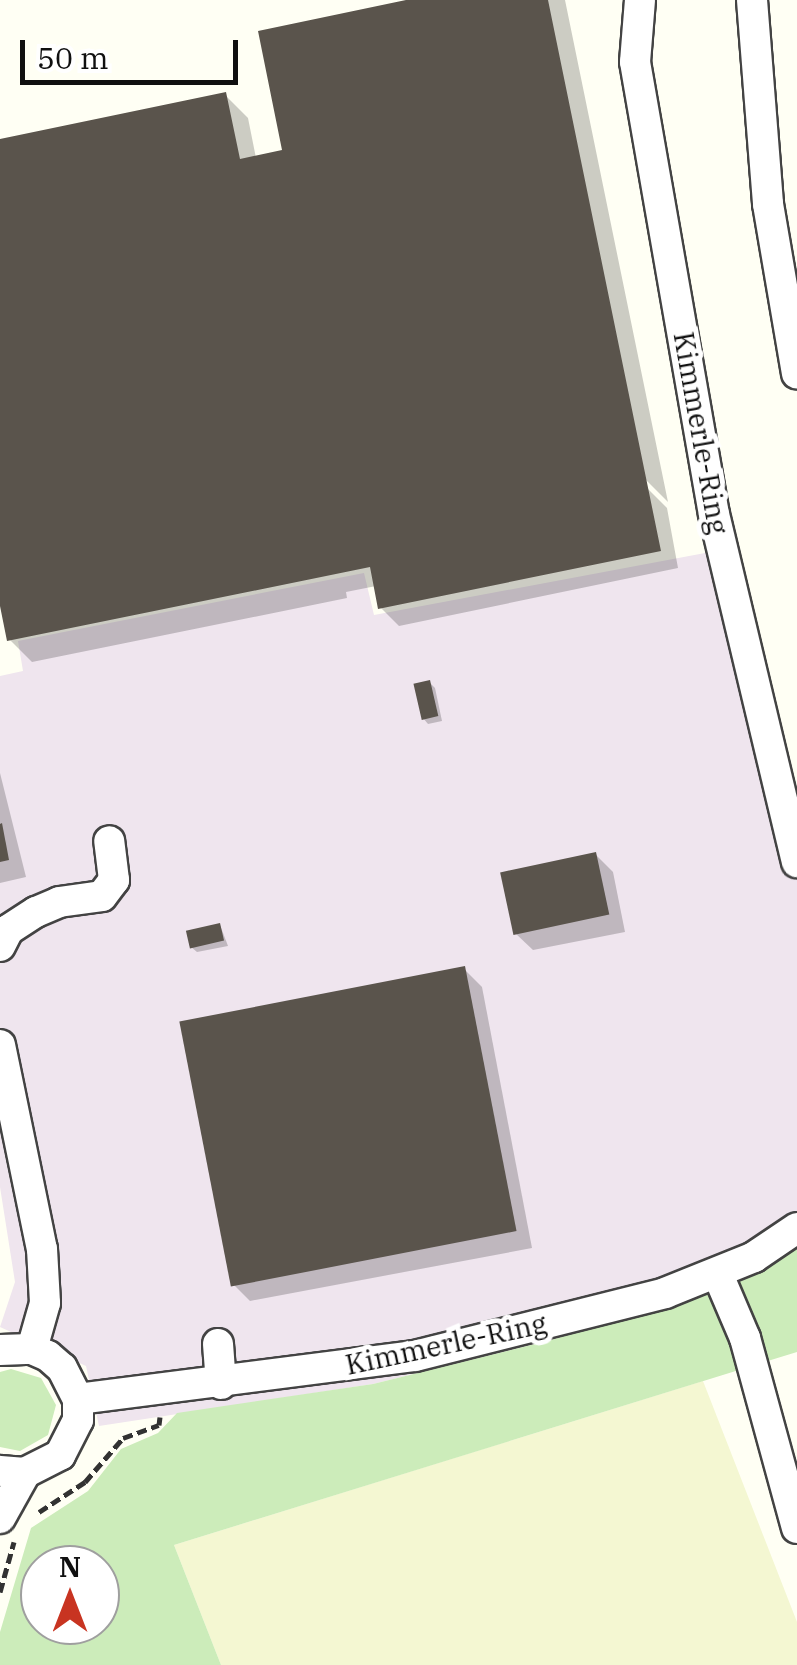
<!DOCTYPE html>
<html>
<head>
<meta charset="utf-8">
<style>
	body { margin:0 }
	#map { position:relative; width:797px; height:1665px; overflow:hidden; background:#fffff4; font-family:"IBM Plex Serif",serif }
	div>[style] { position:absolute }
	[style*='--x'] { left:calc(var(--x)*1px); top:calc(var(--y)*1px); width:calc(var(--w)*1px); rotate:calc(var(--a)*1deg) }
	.industrial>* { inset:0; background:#efe5ee }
	.farmland>* { inset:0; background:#f4f7d2 }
	.green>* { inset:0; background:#ccecba }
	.shadow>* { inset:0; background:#0003 }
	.building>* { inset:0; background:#5a544c; transform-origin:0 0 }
	.path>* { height:5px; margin-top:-2.5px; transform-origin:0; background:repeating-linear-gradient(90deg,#323232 0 10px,transparent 0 15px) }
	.roads { filter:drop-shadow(2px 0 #434343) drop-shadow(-2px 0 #434343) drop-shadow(0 2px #434343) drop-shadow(0 -2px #434343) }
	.minor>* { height:30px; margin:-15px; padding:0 15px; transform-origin:15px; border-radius:15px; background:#fff }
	span { translate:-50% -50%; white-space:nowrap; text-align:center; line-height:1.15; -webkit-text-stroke:10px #fff; paint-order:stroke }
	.street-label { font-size:28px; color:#101010 }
	.north { position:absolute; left:20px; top:1545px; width:100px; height:100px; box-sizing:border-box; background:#fff; border:2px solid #9f9f9f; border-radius:50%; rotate:0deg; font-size:28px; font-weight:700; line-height:40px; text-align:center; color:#101010 }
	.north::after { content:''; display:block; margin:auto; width:35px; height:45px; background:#c83421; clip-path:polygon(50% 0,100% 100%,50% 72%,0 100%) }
	.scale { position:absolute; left:20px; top:40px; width:218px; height:45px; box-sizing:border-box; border:5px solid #101010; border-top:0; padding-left:12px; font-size:30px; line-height:35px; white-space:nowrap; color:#101010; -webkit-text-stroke:8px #fff; paint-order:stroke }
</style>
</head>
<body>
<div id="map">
	<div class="industrial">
		<i style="clip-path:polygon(737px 547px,797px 792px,797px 1243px,763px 1265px,680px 1304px,547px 1341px,373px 1384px,99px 1426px,86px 1366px,0 1327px,15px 1282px,0 1187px,0 676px,23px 671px,18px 641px,364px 573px,374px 615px)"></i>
	</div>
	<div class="farmland">
		<i style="clip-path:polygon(703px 1381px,797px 1622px,797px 1665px,221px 1665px,174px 1545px)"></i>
	</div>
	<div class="green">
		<i style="clip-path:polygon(evenodd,797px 1243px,797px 1352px,174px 1545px,221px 1665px,0 1665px,0 1632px,31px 1528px,88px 1491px,121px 1449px,158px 1433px,177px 1413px,373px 1384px,547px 1341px,680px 1304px,763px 1265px,797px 1243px,40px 1565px,100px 1565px,100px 1625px,40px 1625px,40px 1565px)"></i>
		<i style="clip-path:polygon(11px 1369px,41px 1378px,56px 1405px,48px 1435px,20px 1451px,0 1447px,0 1372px)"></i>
	</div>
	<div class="shadow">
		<i style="clip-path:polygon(419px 0,565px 0,668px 502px,640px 474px,637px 478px,667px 508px,678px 568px,399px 626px,381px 608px,376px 586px,346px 592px,347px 598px,32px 662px,10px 640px,0 593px,0 141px,225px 95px,248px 118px,256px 158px,285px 152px)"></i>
		<i style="clip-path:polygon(429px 682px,435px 688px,442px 721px,428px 724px,423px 718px)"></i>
		<i style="clip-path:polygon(0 773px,26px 877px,0 883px)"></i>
		<i style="clip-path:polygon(595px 854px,613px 872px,625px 932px,533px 950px,515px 933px)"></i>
		<i style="clip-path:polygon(220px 925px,228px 946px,197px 952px,191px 947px)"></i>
		<i style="clip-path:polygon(464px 969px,482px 987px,532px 1248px,250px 1301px,232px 1283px)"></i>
	</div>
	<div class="building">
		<i style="clip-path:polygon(406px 0,548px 0,661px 551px,378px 609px,370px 567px,7px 641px,0 606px,0 139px,226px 92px,240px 159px,282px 150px,258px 31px)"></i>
		<i style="left:430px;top:680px;width:37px;height:17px;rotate:77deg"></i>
		<i style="clip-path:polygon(2px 823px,9px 860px,0 862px,0 824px)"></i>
		<i style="left:596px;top:852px;width:64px;height:98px;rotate:78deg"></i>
		<i style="left:220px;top:923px;width:18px;height:35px;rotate:77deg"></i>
		<i style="left:465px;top:966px;width:270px;height:291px;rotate:79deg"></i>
	</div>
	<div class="path">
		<i style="--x:39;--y:1512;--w:55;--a:-33.1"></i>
		<i style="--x:85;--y:1482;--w:58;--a:-49.2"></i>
		<i style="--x:123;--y:1438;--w:38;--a:-20"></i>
		<i style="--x:159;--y:1425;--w:8;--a:-83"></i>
		<i style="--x:0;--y:1592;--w:52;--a:-74.4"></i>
	</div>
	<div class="roads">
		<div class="minor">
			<i style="--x:640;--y:0;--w:62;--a:94.6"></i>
			<i style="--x:635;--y:62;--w:459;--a:80.1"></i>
			<i style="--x:714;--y:514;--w:358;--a:76.6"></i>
			<i style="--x:752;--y:0;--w:205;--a:85.5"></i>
			<i style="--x:768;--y:204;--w:172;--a:80.3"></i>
			<i style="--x:0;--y:946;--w:18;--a:-63"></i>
			<i style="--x:8;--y:930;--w:33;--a:-33"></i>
			<i style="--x:36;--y:912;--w:25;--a:-23"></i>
			<i style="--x:59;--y:902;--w:43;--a:-7.9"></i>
			<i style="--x:102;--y:896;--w:20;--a:-53"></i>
			<i style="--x:114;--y:880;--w:39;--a:-97"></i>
			<i style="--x:0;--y:1045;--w:208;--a:78.4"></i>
			<i style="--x:42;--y:1249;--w:54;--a:86.8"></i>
			<i style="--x:45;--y:1303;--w:48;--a:105.8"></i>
			<i style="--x:722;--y:1284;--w:59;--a:66.9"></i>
			<i style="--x:745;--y:1338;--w:197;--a:74.7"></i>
			<i style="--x:218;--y:1344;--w:40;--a:85.7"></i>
			<i style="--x:0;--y:1350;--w:32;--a:-2"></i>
			<i style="--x:32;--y:1349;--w:17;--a:24"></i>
			<i style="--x:48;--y:1356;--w:18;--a:41"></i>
			<i style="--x:62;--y:1368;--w:35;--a:63"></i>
			<i style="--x:78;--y:1399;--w:21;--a:90"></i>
			<i style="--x:78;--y:1420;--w:39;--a:117"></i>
			<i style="--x:60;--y:1455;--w:39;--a:153"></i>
			<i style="--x:25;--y:1473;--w:25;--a:-175"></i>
			<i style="--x:78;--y:1399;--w:340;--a:-7.3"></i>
			<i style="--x:415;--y:1356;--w:258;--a:-14.1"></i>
			<i style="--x:665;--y:1293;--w:96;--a:-22"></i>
			<i style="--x:754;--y:1257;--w:52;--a:-34"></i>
			<i style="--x:0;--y:1518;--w:51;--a:-60.9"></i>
		</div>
	</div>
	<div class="street-label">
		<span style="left:701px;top:433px;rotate:80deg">Kimmerle-Ring</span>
		<span style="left:446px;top:1344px;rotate:-12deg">Kimmerle-Ring</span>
	</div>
	<div class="north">N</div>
	<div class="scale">50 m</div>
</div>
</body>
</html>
